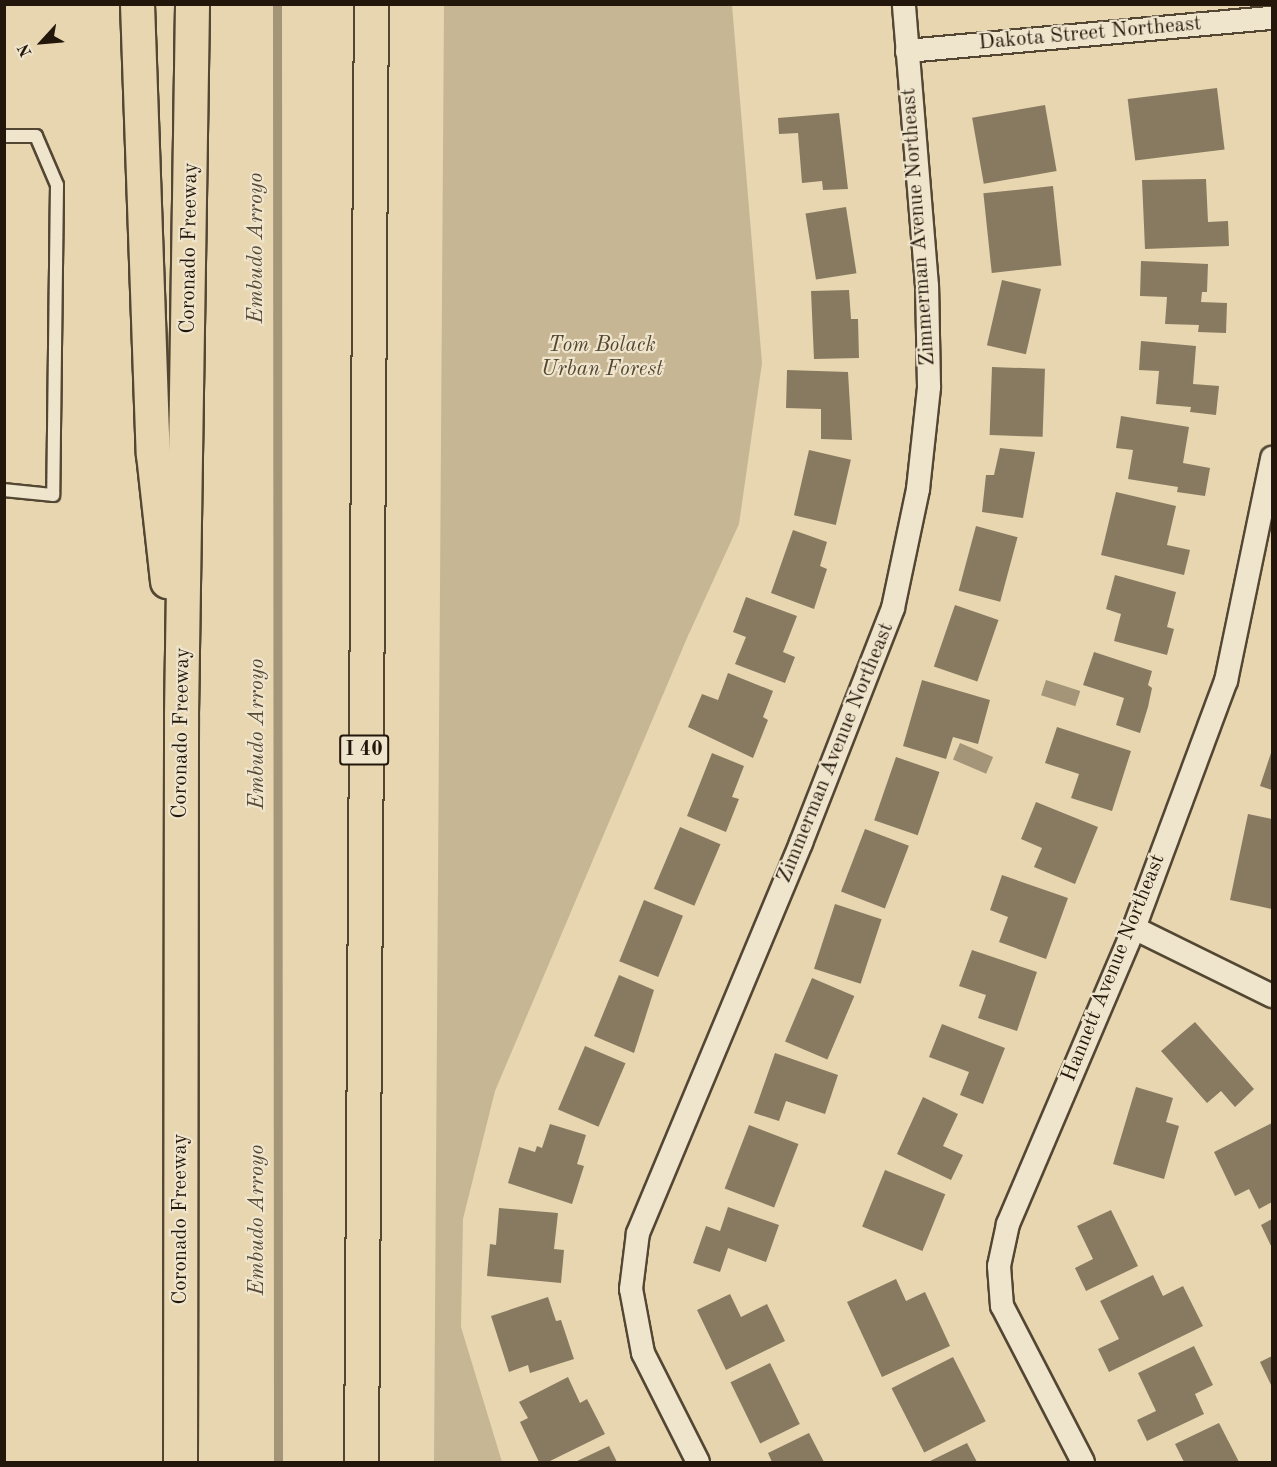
<!DOCTYPE html>
<html>
<head>
<meta charset="utf-8">
<style>
	body { margin:0 }
	#map { position:relative; width:1277px; height:1467px; overflow:hidden; background:#e7d6b0; font-family:"Old Standard TT",serif }
	div>[style] { position:absolute }
	[style*='--x'] { left:calc(var(--x)*1px); top:calc(var(--y)*1px); width:calc(var(--w)*1px); rotate:calc(var(--a)*1deg) }
	.green>* { inset:0; background:#c6b694 }
	.water>* { inset:0; background:#a49578; transform-origin:0 0 }
	.stream>* { height:9px; margin:-4.5px; padding:0 4.5px; transform-origin:4.5px; border-radius:4.5px; background:#a49578 }
	.building>* { inset:0; background:#887a60; transform-origin:0 0 }
	.roads { filter:drop-shadow(2px 0 #534734) drop-shadow(-2px 0 #534734) drop-shadow(0 2px #534734) drop-shadow(0 -2px #534734) }
	.service>* { height:12px; margin:-6px; padding:0 6px; transform-origin:6px; border-radius:6px; background:#efe4cc }
	.minor>* { height:22px; margin:-11px; padding:0 11px; transform-origin:11px; border-radius:11px; background:#efe4cc }
	.motorway>* { height:33px; margin:-16.5px; padding:0 16.5px; transform-origin:16.5px; border-radius:16.5px; background:#e7d6b0 }
	span { translate:-50% -50%; white-space:nowrap; text-align:center; line-height:1.15; -webkit-text-stroke:4.5px #efe4cc; paint-order:stroke }
	.shield-label span { padding:2px 4px; background:#efe4cc; border:2px solid; border-radius:4px; -webkit-text-stroke-width:0 }
	.shield-label { font-size:20px; color:#22170a; font-weight:700 }
	.street-label { font-size:21px; color:#22170a }
	.park-label { font-size:21px; color:#534733; font-style:italic }
	.water-label { font-size:22px; color:#564936; font-style:italic }
	.frame { position:absolute; inset:0; border:6px solid #22170a; pointer-events:none }
	.north { position:absolute; left:12px; top:12px; width:60px; height:60px; -webkit-text-stroke:4px #efe4cc; paint-order:stroke; rotate:244deg; font-size:16px; font-weight:700; line-height:24px; text-align:center; color:#22170a }
	.north::after { content:''; display:block; margin:auto; width:21px; height:27px; background:#22170a; clip-path:polygon(50% 0,100% 100%,50% 72%,0 100%) }
</style>
</head>
<body>
<div id="map">
	<div class="green">
		<i style="clip-path:polygon(444px 5px,732px 5px,762px 363px,739px 524px,687px 638px,495px 1091px,463px 1219px,461px 1327px,502px 1462px,434px 1462px)"></i>
	</div>
	<div class="water">
		<i style="left:1046px;top:680px;width:36px;height:16px;rotate:18deg"></i>
		<i style="left:960px;top:743px;width:36px;height:18px;rotate:23deg"></i>
	</div>
	<div class="stream">
		<i style="--x:277;--y:4;--w:1458;--a:89.96"></i>
	</div>
	<div class="building">
		<i style="left:1217px;top:88px;width:62px;height:90px;rotate:83deg"></i>
		<i style="left:1045px;top:105px;width:67px;height:74px;rotate:80deg"></i>
		<i style="clip-path:polygon(839px 113px,848px 189px,823px 190px,822px 181px,802px 183px,798px 133px,779px 134px,778px 118px)"></i>
		<i style="clip-path:polygon(1206px 179px,1208px 222px,1228px 221px,1229px 246px,1145px 249px,1142px 180px)"></i>
		<i style="left:1053px;top:186px;width:80px;height:70px;rotate:84deg"></i>
		<i style="left:846px;top:207px;width:67px;height:41px;rotate:81deg"></i>
		<i style="clip-path:polygon(1141px 261px,1208px 264px,1207px 292px,1202px 292px,1201px 302px,1227px 303px,1226px 333px,1198px 332px,1199px 325px,1165px 324px,1167px 297px,1140px 296px)"></i>
		<i style="left:1002px;top:280px;width:40px;height:67px;rotate:13deg"></i>
		<i style="clip-path:polygon(849px 290px,851px 319px,858px 319px,859px 358px,814px 359px,811px 291px)"></i>
		<i style="clip-path:polygon(1141px 341px,1196px 346px,1193px 384px,1219px 386px,1216px 415px,1190px 412px,1191px 407px,1156px 404px,1159px 371px,1139px 370px)"></i>
		<i style="left:992px;top:367px;width:53px;height:68px;rotate:2deg"></i>
		<i style="clip-path:polygon(787px 370px,848px 372px,852px 440px,821px 439px,821px 409px,786px 408px)"></i>
		<i style="clip-path:polygon(1121px 416px,1189px 427px,1183px 463px,1210px 468px,1205px 496px,1177px 492px,1178px 487px,1128px 479px,1133px 450px,1116px 448px)"></i>
		<i style="clip-path:polygon(1000px 448px,1035px 452px,1023px 518px,982px 512px,986px 475px,994px 475px)"></i>
		<i style="left:809px;top:450px;width:43px;height:67px;rotate:13deg"></i>
		<i style="clip-path:polygon(1116px 492px,1176px 506px,1167px 545px,1190px 550px,1184px 575px,1101px 555px)"></i>
		<i style="left:976px;top:526px;width:43px;height:67px;rotate:15deg"></i>
		<i style="clip-path:polygon(793px 530px,827px 542px,820px 566px,827px 569px,814px 609px,771px 593px)"></i>
		<i style="clip-path:polygon(1115px 575px,1176px 592px,1167px 627px,1174px 629px,1167px 655px,1114px 641px,1121px 614px,1106px 609px)"></i>
		<i style="clip-path:polygon(746px 597px,797px 616px,783px 652px,795px 657px,785px 683px,735px 664px,746px 637px,733px 632px)"></i>
		<i style="left:955px;top:605px;width:46px;height:65px;rotate:19deg"></i>
		<i style="clip-path:polygon(1094px 652px,1152px 671px,1148px 685px,1152px 688px,1148px 707px,1140px 733px,1116px 725px,1124px 698px,1083px 685px)"></i>
		<i style="clip-path:polygon(728px 673px,773px 691px,763px 717px,768px 720px,753px 758px,688px 727px,702px 694px,718px 700px)"></i>
		<i style="clip-path:polygon(922px 680px,990px 700px,978px 744px,953px 737px,946px 759px,903px 746px)"></i>
		<i style="clip-path:polygon(1057px 727px,1131px 751px,1112px 811px,1071px 798px,1079px 774px,1045px 763px)"></i>
		<i style="clip-path:polygon(1272px 750px,1272px 790px,1260px 786px)"></i>
		<i style="clip-path:polygon(712px 753px,744px 766px,732px 797px,739px 799px,726px 832px,687px 816px)"></i>
		<i style="left:896px;top:757px;width:46px;height:67px;rotate:19deg"></i>
		<i style="clip-path:polygon(1036px 802px,1098px 827px,1075px 884px,1034px 867px,1042px 848px,1021px 839px)"></i>
		<i style="clip-path:polygon(1248px 814px,1272px 819px,1272px 909px,1230px 900px)"></i>
		<i style="left:680px;top:827px;width:44px;height:67px;rotate:23deg"></i>
		<i style="left:865px;top:829px;width:47px;height:67px;rotate:21deg"></i>
		<i style="clip-path:polygon(1002px 875px,1068px 898px,1046px 959px,999px 942px,1008px 917px,990px 910px)"></i>
		<i style="left:644px;top:900px;width:42px;height:66px;rotate:22deg"></i>
		<i style="left:835px;top:904px;width:49px;height:68px;rotate:18deg"></i>
		<i style="clip-path:polygon(972px 950px,1037px 972px,1017px 1031px,978px 1018px,986px 995px,959px 986px)"></i>
		<i style="clip-path:polygon(619px 975px,654px 990px,634px 1053px,594px 1036px)"></i>
		<i style="left:812px;top:978px;width:46px;height:69px;rotate:23deg"></i>
		<i style="clip-path:polygon(1195px 1022px,1254px 1089px,1235px 1107px,1221px 1091px,1207px 1103px,1161px 1051px)"></i>
		<i style="clip-path:polygon(942px 1024px,1005px 1048px,983px 1104px,960px 1095px,969px 1072px,929px 1057px)"></i>
		<i style="left:585px;top:1046px;width:44px;height:69px;rotate:23deg"></i>
		<i style="clip-path:polygon(775px 1053px,838px 1075px,825px 1114px,786px 1101px,779px 1121px,754px 1113px)"></i>
		<i style="clip-path:polygon(1136px 1087px,1173px 1098px,1166px 1122px,1179px 1126px,1164px 1179px,1113px 1164px)"></i>
		<i style="clip-path:polygon(923px 1097px,958px 1114px,943px 1146px,963px 1155px,951px 1180px,897px 1154px)"></i>
		<i style="clip-path:polygon(1272px 1123px,1272px 1202px,1259px 1209px,1249px 1189px,1235px 1196px,1214px 1152px)"></i>
		<i style="clip-path:polygon(550px 1124px,586px 1135px,577px 1164px,584px 1166px,572px 1204px,508px 1183px,519px 1147px,535px 1152px,537px 1146px,542px 1148px)"></i>
		<i style="left:749px;top:1125px;width:53px;height:68px;rotate:21deg"></i>
		<i style="left:885px;top:1170px;width:65px;height:61px;rotate:22deg"></i>
		<i style="clip-path:polygon(728px 1207px,779px 1225px,766px 1262px,728px 1248px,720px 1272px,693px 1263px,706px 1226px,720px 1231px)"></i>
		<i style="clip-path:polygon(499px 1208px,558px 1213px,554px 1249px,564px 1250px,561px 1283px,487px 1276px,490px 1244px,496px 1245px)"></i>
		<i style="clip-path:polygon(1111px 1210px,1138px 1266px,1086px 1291px,1075px 1268px,1093px 1259px,1077px 1226px)"></i>
		<i style="clip-path:polygon(1272px 1219px,1272px 1248px,1261px 1225px)"></i>
		<i style="clip-path:polygon(1153px 1275px,1163px 1296px,1183px 1286px,1203px 1326px,1109px 1372px,1098px 1349px,1119px 1339px,1100px 1301px)"></i>
		<i style="clip-path:polygon(896px 1279px,906px 1301px,925px 1292px,950px 1346px,882px 1377px,847px 1302px)"></i>
		<i style="clip-path:polygon(730px 1294px,741px 1317px,767px 1304px,785px 1341px,726px 1370px,697px 1310px)"></i>
		<i style="clip-path:polygon(548px 1297px,556px 1321px,561px 1320px,574px 1359px,530px 1373px,528px 1365px,509px 1372px,491px 1316px)"></i>
		<i style="clip-path:polygon(1194px 1346px,1213px 1385px,1195px 1394px,1204px 1414px,1147px 1441px,1137px 1420px,1156px 1411px,1138px 1373px)"></i>
		<i style="clip-path:polygon(1272px 1356px,1272px 1387px,1260px 1362px)"></i>
		<i style="left:953px;top:1357px;width:72px;height:69px;rotate:63deg"></i>
		<i style="left:770px;top:1363px;width:68px;height:44px;rotate:64deg"></i>
		<i style="clip-path:polygon(568px 1377px,580px 1403px,587px 1399px,605px 1434px,548px 1462px,539px 1462px,520px 1422px,528px 1418px,519px 1402px)"></i>
		<i style="clip-path:polygon(1219px 1423px,1239px 1462px,1184px 1462px,1175px 1444px)"></i>
		<i style="clip-path:polygon(809px 1433px,824px 1462px,772px 1462px,768px 1453px)"></i>
		<i style="clip-path:polygon(967px 1443px,977px 1462px,928px 1462px)"></i>
		<i style="clip-path:polygon(609px 1446px,617px 1462px,575px 1462px)"></i>
	</div>
	<div class="roads">
		<div class="service">
			<i style="--x:4;--y:136;--w:32;--a:0"></i>
			<i style="--x:36;--y:136;--w:53;--a:66.8"></i>
			<i style="--x:57;--y:185;--w:310;--a:90.7"></i>
			<i style="--x:53;--y:495;--w:49;--a:-174.2"></i>
		</div>
		<div class="minor">
			<i style="--x:907;--y:51;--w:366;--a:-5.2"></i>
			<i style="--x:1134;--y:928;--w:154;--a:26.2"></i>
			<i style="--x:698;--y:1462;--w:122;--a:-116.8"></i>
			<i style="--x:643;--y:1353;--w:65;--a:-100.6"></i>
			<i style="--x:631;--y:1289;--w:56;--a:-82.9"></i>
			<i style="--x:638;--y:1233;--w:423;--a:-67.3"></i>
			<i style="--x:801;--y:843;--w:252;--a:-68.6"></i>
			<i style="--x:893;--y:608;--w:122;--a:-78.1"></i>
			<i style="--x:918;--y:489;--w:103;--a:-83.8"></i>
			<i style="--x:929;--y:387;--w:101;--a:-91.1"></i>
			<i style="--x:927;--y:286;--w:283;--a:-94.7"></i>
			<i style="--x:1083;--y:1462;--w:176;--a:-117.4"></i>
			<i style="--x:1002;--y:1306;--w:40;--a:-94.3"></i>
			<i style="--x:999;--y:1266;--w:43;--a:-77.9"></i>
			<i style="--x:1008;--y:1224;--w:322;--a:-66.9"></i>
			<i style="--x:1134;--y:928;--w:264;--a:-69.6"></i>
			<i style="--x:1226;--y:681;--w:228;--a:-78.3"></i>
		</div>
		<div class="motorway">
			<i style="--x:137;--y:4;--w:450;--a:88"></i>
			<i style="--x:153;--y:454;--w:128;--a:83.7"></i>
			<i style="--x:180;--y:1462;--w:748;--a:-89.92"></i>
			<i style="--x:181;--y:714;--w:710;--a:-89.11"></i>
			<i style="--x:361;--y:1462;--w:1458;--a:-89.61"></i>
		</div>
	</div>
	<div class="shield-label">
		<span style="left:364px;top:750px">I 40</span>
	</div>
	<div class="street-label">
		<span style="left:1090px;top:34px;rotate:-5deg">Dakota Street Northeast</span>
		<span style="left:919px;top:227px;rotate:-94deg">Zimmerman Avenue Northeast</span>
		<span style="left:190px;top:248px;rotate:-89deg">Coronado Freeway</span>
		<span style="left:182px;top:733px;rotate:-89deg">Coronado Freeway</span>
		<span style="left:836px;top:753px;rotate:-68deg">Zimmerman Avenue Northeast</span>
		<span style="left:1114px;top:968px;rotate:-68deg">Hannett Avenue Northeast</span>
		<span style="left:181px;top:1219px;rotate:-90deg">Coronado Freeway</span>
	</div>
	<div class="park-label">
		<span style="left:602px;top:358px">Tom Bolack<br>Urban Forest</span>
	</div>
	<div class="water-label">
		<span style="left:257px;top:248px;rotate:-90deg">Embudo Arroyo</span>
		<span style="left:258px;top:734px;rotate:-90deg">Embudo Arroyo</span>
		<span style="left:258px;top:1220px;rotate:-90deg">Embudo Arroyo</span>
	</div>
	<div class="frame"></div>
	<div class="north">N</div>
</div>
</body>
</html>
